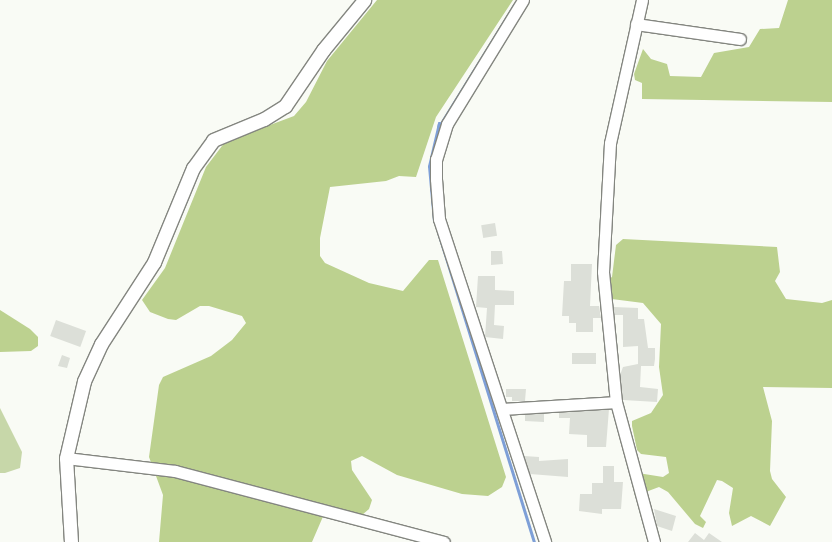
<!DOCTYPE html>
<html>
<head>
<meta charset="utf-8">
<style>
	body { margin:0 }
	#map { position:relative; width:832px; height:542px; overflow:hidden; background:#f9fbf5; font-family:"Public Sans",sans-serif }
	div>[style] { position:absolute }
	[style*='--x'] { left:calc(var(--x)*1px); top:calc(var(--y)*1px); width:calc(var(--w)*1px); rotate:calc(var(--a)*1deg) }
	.green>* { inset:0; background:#c7d7a9 }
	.forest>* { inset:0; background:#bcd18f }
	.stream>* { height:3px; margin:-1.5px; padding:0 1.5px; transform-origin:1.5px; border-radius:1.5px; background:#7e9fd7 }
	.building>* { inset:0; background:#dcdfd8; transform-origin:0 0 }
	.roads { filter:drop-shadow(1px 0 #848680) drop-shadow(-1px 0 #848680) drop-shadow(0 1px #848680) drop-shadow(0 -1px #848680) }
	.minor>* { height:11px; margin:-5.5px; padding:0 5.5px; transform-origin:5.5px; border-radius:5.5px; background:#fff }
	.major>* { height:13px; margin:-6.5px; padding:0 6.5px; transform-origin:6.5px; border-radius:6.5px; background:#fff }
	span { translate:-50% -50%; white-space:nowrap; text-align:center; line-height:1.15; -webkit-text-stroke:3px #fff; paint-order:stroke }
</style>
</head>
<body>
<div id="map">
	<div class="green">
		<i style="clip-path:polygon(0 408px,22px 452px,20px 468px,5px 473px,0 473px)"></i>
	</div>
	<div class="forest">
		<i style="clip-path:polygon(377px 0,513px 0,436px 117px,416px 177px,399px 176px,386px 181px,330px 187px,320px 238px,320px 256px,325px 263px,369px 283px,403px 291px,429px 260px,438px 260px,506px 477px,502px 487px,488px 496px,462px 494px,397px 475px,362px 456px,351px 461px,352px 470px,372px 500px,369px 509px,362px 515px,354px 514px,328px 505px,312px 542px,159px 542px,163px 495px,149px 457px,159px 385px,163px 377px,211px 356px,232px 340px,246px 323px,242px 316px,209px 306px,200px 306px,176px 320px,168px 319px,150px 312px,142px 300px,165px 268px,206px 167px,225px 142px,294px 116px,306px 102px,327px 61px)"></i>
		<i style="clip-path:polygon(788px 0,832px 0,832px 102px,642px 99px,642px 83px,635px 80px,634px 74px,643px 49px,651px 59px,667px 64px,670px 76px,701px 77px,714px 53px,749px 47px,760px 29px,779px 28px)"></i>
		<i style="clip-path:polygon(623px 239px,777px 247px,780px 272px,775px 281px,786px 299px,822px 303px,832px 300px,832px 388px,763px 387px,772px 421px,770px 471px,772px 479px,786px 497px,770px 526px,751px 516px,732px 526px,729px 513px,733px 488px,722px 481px,717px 480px,700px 516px,706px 522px,703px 528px,695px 524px,668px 492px,659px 487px,635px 496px,631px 478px,638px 473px,663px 477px,669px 473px,666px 457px,641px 454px,637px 450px,632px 426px,632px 421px,651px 413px,663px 395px,659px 367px,661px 324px,643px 303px,604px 298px,607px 280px,612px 277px,616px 245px)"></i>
		<i style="clip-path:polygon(0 310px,30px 329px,38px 337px,38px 346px,31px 351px,0 352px)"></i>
	</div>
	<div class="stream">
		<i style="--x:434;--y:221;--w:55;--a:-95.2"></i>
		<i style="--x:429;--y:166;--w:44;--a:-76.9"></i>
		<i style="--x:439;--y:123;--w:5;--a:101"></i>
		<i style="--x:438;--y:128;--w:145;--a:-58.3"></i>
		<i style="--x:438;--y:232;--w:325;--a:72.8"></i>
	</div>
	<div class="building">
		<i style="left:495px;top:223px;width:13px;height:14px;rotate:81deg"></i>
		<i style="clip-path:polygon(491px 251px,502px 251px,503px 264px,491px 265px)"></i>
		<i style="clip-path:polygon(571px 264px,592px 264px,590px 306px,599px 306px,601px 318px,593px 318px,593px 332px,576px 332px,576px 323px,569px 323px,569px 316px,562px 316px,564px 281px,571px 281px)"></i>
		<i style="clip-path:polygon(478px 276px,495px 276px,495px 290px,514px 291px,514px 305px,495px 305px,494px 325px,504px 326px,503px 339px,485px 337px,487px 308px,476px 307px)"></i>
		<i style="clip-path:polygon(614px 307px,638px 308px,638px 319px,644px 319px,648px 348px,655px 348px,655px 359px,654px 366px,641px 366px,640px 387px,658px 389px,657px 402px,623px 400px,620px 375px,623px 367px,638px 364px,638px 346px,623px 347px,623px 315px,614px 315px)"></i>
		<i style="left:56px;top:320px;width:32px;height:17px;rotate:20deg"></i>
		<i style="left:572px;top:353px;width:24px;height:11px"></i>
		<i style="clip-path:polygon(62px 355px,70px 358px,67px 368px,58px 366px)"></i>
		<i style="clip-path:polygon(506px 389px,526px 389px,525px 401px,512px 401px,512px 397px,506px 397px)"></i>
		<i style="clip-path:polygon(609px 409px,606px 447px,587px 447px,587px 435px,569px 434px,570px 418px,559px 418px,559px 413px)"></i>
		<i style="clip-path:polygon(544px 413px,544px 422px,525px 421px,525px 415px)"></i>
		<i style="clip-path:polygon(524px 456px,539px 457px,539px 461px,568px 459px,568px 477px,530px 474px)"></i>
		<i style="clip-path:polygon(603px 466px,614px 466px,614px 482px,623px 482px,621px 509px,602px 509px,602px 514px,579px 511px,580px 494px,592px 494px,592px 483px,603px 483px)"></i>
		<i style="clip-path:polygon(654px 509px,676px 516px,672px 531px,657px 526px)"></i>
		<i style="clip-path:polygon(695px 533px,704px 540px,709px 533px,722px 542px,688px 542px)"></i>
	</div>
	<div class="roads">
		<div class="minor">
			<i style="--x:523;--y:0;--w:145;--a:121.5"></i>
			<i style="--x:447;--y:124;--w:37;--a:107"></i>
			<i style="--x:436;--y:159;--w:20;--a:90"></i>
			<i style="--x:436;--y:179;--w:40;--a:85.7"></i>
			<i style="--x:439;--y:219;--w:340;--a:71.8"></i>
			<i style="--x:642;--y:0;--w:147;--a:102.6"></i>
			<i style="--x:610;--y:143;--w:129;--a:93.1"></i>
			<i style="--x:603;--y:272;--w:131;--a:84.3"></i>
			<i style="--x:616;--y:402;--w:145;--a:74.8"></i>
			<i style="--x:636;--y:24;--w:105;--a:8.2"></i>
			<i style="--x:503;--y:409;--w:113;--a:-3.5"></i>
			<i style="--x:66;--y:458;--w:110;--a:6.8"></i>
			<i style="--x:175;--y:471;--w:278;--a:14.8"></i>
		</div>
		<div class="major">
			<i style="--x:71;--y:542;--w:84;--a:-93.4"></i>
			<i style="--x:66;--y:458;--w:79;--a:-76.8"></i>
			<i style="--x:84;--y:381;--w:41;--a:-65.3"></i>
			<i style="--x:101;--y:344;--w:98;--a:-57.1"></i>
			<i style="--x:154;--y:262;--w:102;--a:-67.5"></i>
			<i style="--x:193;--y:168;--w:34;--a:-54"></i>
			<i style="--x:213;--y:140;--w:55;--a:-22.4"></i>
			<i style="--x:264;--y:119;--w:25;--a:-32"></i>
			<i style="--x:285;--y:106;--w:68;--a:-55.8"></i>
			<i style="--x:323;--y:50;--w:65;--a:-50.6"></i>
		</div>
	</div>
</div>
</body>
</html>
